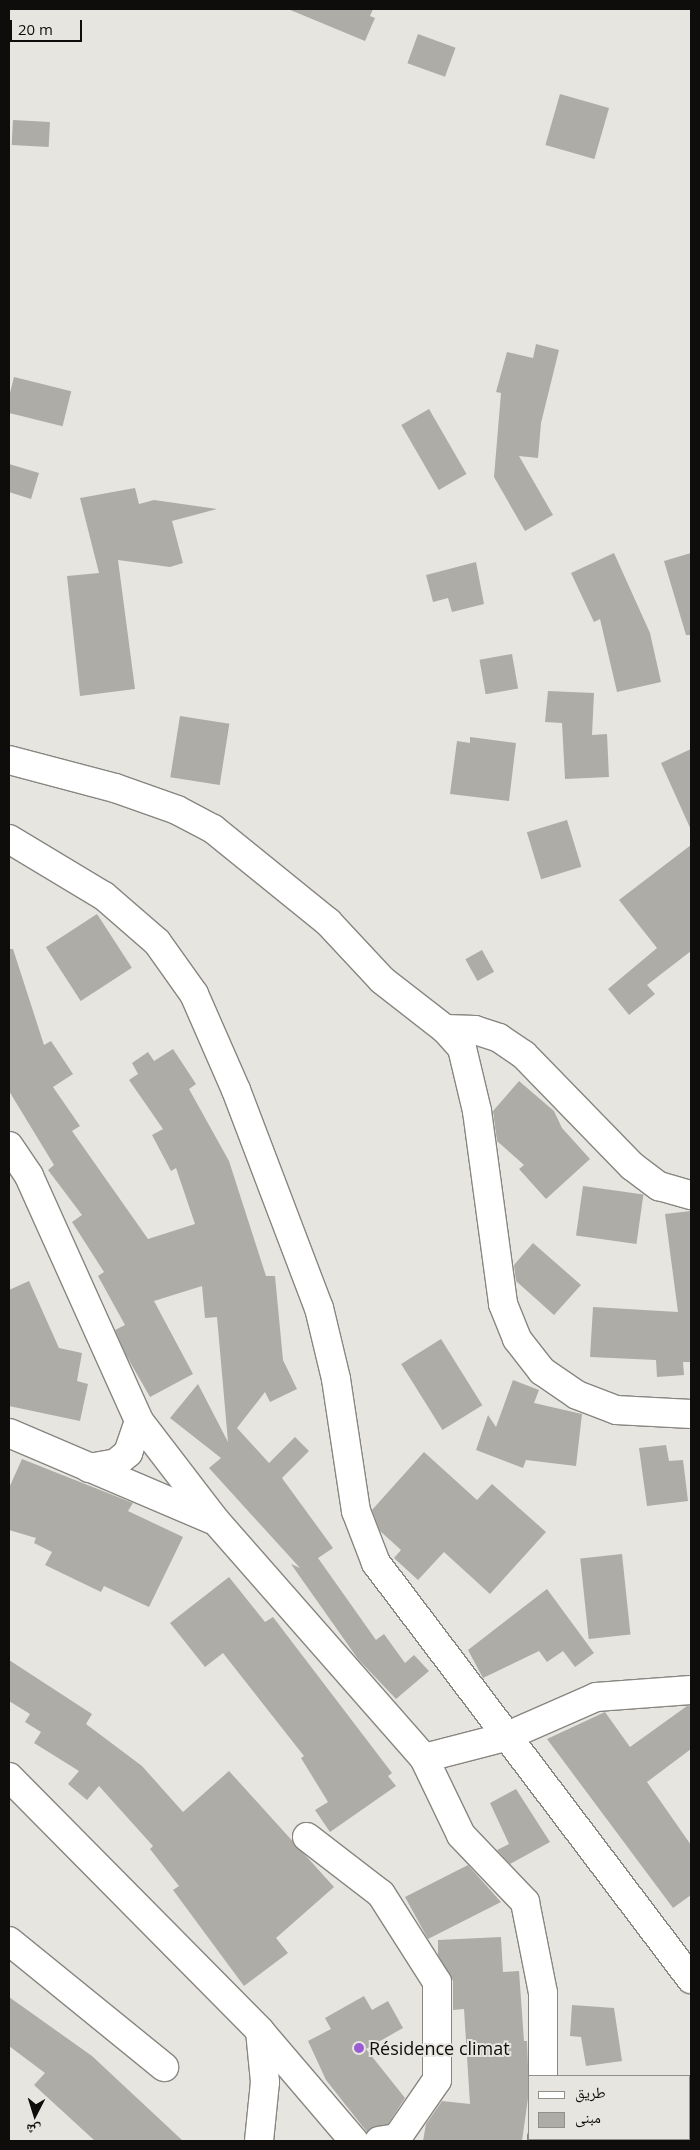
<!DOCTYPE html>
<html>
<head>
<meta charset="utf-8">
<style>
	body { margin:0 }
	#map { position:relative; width:700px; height:2150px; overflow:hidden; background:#e7e5df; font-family:"Open Sans","Noto Naskh Arabic",sans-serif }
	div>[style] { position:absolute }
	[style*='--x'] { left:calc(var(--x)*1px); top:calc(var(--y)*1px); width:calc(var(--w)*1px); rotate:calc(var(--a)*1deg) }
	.building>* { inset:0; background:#aeaca7; transform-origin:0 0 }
	.roads { filter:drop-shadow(1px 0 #888681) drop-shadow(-1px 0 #888681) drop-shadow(0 1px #888681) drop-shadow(0 -1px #888681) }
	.minor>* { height:28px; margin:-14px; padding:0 14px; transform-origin:14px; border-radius:14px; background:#fff }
	.major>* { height:28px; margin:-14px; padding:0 14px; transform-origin:14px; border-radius:14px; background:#fff }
	.dots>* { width:14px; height:14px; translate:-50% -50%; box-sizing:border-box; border:2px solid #e7e5df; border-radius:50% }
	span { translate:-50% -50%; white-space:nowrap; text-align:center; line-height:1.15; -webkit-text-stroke:4px #e7e5df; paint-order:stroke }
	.poi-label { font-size:18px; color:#0e0d0c }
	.left { translate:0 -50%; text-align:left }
	.frame { position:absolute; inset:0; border:10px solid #0e0d0c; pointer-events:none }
	.legend { position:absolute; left:528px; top:2075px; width:162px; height:65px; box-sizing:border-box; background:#e7e5df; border:1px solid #908f8b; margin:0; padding:6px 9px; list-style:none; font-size:15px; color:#0e0d0c }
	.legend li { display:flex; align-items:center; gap:10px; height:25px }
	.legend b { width:25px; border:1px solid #908f8b }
	.north { position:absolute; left:10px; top:2090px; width:50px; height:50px; -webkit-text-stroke:4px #e7e5df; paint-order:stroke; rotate:185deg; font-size:14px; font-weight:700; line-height:20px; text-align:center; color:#0e0d0c }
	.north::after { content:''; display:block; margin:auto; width:18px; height:22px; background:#0e0d0c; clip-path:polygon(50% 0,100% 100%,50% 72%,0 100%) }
	.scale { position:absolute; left:10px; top:20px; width:72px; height:22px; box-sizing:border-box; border:2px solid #0e0d0c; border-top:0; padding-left:6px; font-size:15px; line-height:18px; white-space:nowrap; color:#0e0d0c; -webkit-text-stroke:4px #e7e5df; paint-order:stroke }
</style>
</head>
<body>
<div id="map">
	<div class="building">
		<i style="clip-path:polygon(288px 9px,373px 9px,370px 16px,375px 18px,365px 41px)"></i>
		<i style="left:418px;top:34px;width:40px;height:31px;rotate:20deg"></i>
		<i style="left:560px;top:94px;width:51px;height:53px;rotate:16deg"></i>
		<i style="left:13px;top:120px;width:37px;height:25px;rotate:3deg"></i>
		<i style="clip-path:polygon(536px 344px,559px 350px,541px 423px,538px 458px,519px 456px,553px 515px,525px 531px,494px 477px,501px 393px,496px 392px,507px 352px,533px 358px)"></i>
		<i style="left:14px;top:377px;width:59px;height:36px;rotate:14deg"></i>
		<i style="left:429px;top:409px;width:75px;height:32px;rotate:60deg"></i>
		<i style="clip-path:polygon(9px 464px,39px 473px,31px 499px,9px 492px)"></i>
		<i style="clip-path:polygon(135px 488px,139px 504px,154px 500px,217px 509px,172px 521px,183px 563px,170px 567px,118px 560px,135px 689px,80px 696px,67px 576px,99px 573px,80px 498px)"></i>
		<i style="clip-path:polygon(614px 553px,650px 633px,661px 682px,617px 692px,600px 619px,594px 622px,571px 573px)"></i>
		<i style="clip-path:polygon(691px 553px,691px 635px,686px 635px,664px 561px)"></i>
		<i style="clip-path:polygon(476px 562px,484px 604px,452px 612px,448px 598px,433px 602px,426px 575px)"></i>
		<i style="left:512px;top:654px;width:35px;height:33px;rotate:80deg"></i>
		<i style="clip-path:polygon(548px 691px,594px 693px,592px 735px,607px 734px,609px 777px,565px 779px,562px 723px,545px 722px)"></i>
		<i style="left:180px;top:716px;width:50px;height:62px;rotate:9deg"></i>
		<i style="clip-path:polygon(470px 737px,516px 743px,509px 801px,450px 794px,457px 741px,470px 743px)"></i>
		<i style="clip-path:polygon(691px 749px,691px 830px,661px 763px)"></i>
		<i style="left:567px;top:820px;width:49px;height:42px;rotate:73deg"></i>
		<i style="clip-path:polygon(691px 845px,691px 951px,647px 985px,655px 994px,629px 1015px,608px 989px,657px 948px,619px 900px)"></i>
		<i style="left:97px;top:914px;width:64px;height:61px;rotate:57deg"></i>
		<i style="clip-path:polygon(9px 949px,13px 949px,44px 1045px,51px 1041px,73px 1074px,53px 1087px,80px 1126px,72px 1131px,148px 1239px,195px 1224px,176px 1168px,171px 1171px,152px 1135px,163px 1129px,129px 1080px,138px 1074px,132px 1063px,148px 1052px,154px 1061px,173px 1049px,196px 1084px,189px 1089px,229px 1161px,266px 1276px,275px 1276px,283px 1360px,297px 1389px,270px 1402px,265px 1392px,237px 1428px,269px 1463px,295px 1437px,309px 1451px,282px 1478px,333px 1548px,318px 1558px,376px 1640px,384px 1634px,405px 1663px,414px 1655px,429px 1671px,396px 1699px,358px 1659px,291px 1564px,300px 1568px,209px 1468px,221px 1458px,170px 1418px,198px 1384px,228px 1442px,217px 1317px,205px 1318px,202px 1286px,154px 1301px,193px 1374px,150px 1397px,126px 1355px,115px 1330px,125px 1325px,98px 1276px,104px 1272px,72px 1222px,82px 1215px,48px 1170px,54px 1165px,9px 1091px)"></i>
		<i style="left:482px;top:950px;width:25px;height:19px;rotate:61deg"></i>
		<i style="clip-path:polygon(519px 1081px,554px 1111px,562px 1128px,590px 1159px,546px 1199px,519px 1169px,524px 1165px,497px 1141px,493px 1111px)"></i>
		<i style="left:583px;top:1186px;width:61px;height:50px;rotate:8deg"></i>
		<i style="clip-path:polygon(691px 1211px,691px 1362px,683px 1362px,684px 1375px,657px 1377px,656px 1360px,590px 1357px,593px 1307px,678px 1312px,665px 1214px)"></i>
		<i style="clip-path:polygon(533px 1243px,581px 1285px,554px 1315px,516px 1281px,514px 1265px)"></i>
		<i style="clip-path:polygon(29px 1281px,59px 1348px,82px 1353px,77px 1381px,88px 1384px,80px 1421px,9px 1406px,9px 1290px)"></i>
		<i style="left:441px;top:1339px;width:78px;height:47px;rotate:58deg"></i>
		<i style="clip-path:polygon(513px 1380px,539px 1390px,534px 1403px,582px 1414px,576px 1466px,526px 1460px,523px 1468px,476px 1450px,488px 1415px,496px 1427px)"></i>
		<i style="clip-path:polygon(666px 1445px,669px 1461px,683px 1460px,688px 1501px,647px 1506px,639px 1448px)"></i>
		<i style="clip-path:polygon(424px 1452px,477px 1500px,492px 1484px,546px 1532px,490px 1594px,444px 1552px,418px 1580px,394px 1558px,401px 1550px,380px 1531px,372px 1510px)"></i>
		<i style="clip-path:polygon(22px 1459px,133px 1503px,128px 1511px,183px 1537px,149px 1607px,104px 1586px,101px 1592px,45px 1565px,52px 1552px,34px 1543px,36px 1538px,9px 1530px,9px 1488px)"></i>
		<i style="left:622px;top:1554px;width:81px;height:42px;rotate:84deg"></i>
		<i style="clip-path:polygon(229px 1577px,265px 1622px,273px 1617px,392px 1773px,388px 1776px,396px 1786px,330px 1832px,315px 1810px,328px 1802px,301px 1758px,304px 1756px,223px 1653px,205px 1667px,170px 1623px)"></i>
		<i style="clip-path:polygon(547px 1589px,594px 1653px,575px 1667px,563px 1651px,547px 1662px,539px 1651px,483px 1678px,468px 1650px)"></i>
		<i style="clip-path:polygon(9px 1660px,92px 1714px,86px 1724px,142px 1766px,183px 1812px,229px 1771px,334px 1887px,276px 1938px,288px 1953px,244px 1986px,173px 1890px,179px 1886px,150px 1849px,153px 1846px,99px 1786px,87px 1800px,68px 1784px,79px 1771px,34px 1743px,41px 1732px,25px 1722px,30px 1714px,9px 1701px)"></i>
		<i style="clip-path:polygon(687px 1706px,691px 1706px,691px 1749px,647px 1782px,691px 1845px,691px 1895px,673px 1908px,547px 1739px,605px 1712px,630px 1747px)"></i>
		<i style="clip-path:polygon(516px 1789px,550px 1842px,510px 1864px,497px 1850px,509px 1844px,490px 1803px)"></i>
		<i style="clip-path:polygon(468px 1865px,501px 1902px,428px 1939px,405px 1897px)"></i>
		<i style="clip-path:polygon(501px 1937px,503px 1972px,519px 1971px,524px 2041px,527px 2041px,529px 2091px,522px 2141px,423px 2141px,426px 2124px,442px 2101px,470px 2104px,464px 2009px,453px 2010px,453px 1981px,438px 1955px,438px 1940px)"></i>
		<i style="clip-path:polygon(364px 1996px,372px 2010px,388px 2001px,403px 2028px,366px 2049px,405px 2098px,388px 2124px,367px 2132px,326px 2080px,308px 2041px,331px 2029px,325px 2018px)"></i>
		<i style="clip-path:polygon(9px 1997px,92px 2056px,183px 2141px,95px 2141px,34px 2085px,45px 2073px,9px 2046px)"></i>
		<i style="clip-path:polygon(572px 2005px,614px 2008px,622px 2061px,586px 2066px,581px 2037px,570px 2036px)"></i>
	</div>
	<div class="roads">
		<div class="minor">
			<i style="--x:9;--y:760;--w:110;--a:14.8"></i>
			<i style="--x:115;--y:788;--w:66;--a:19.5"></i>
			<i style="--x:177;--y:810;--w:41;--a:27.8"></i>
			<i style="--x:213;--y:829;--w:148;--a:39"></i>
			<i style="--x:328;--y:922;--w:79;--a:47"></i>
			<i style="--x:382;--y:980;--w:80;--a:37.9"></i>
			<i style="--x:445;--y:1029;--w:25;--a:48"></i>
			<i style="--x:462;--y:1048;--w:65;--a:76.6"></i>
			<i style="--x:477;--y:1111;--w:195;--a:82.3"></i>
			<i style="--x:503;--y:1304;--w:38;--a:68"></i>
			<i style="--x:517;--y:1339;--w:41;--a:52"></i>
			<i style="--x:542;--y:1371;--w:42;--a:34.4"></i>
			<i style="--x:577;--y:1395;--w:42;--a:21"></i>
			<i style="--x:616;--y:1410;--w:75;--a:3.1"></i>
			<i style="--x:445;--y:1029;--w:30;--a:2"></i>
			<i style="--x:475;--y:1030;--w:25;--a:18"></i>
			<i style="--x:499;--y:1038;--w:30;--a:34"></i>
			<i style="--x:524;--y:1055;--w:155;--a:45.8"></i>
			<i style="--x:632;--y:1166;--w:34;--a:37"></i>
			<i style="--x:659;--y:1186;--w:33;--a:16"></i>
			<i style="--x:9;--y:1146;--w:36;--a:56"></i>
			<i style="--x:29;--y:1176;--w:269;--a:65.8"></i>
			<i style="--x:139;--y:1421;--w:125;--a:52.5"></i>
			<i style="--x:215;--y:1520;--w:317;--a:48.7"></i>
			<i style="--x:424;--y:1758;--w:84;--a:-14.5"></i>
			<i style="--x:505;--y:1737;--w:99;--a:-23.7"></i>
			<i style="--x:596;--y:1697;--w:95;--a:-4.2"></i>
			<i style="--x:9;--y:1433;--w:220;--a:23.1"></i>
			<i style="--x:89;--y:1468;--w:27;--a:-10"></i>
			<i style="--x:116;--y:1463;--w:16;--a:-40"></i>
			<i style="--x:128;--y:1453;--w:34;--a:-71"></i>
			<i style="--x:424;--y:1758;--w:85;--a:64.3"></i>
			<i style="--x:461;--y:1835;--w:93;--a:46.3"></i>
			<i style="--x:525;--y:1902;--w:93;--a:78.8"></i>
			<i style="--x:543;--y:1993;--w:83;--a:90"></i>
			<i style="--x:9;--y:1777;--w:357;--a:45.3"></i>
			<i style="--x:260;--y:2031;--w:145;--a:49.5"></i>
			<i style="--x:307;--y:1837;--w:93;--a:37.6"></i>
			<i style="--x:381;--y:1894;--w:104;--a:57.5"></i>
			<i style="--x:437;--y:1982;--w:98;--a:90"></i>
			<i style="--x:437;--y:2080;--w:70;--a:124.6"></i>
			<i style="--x:397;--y:2138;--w:18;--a:171"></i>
			<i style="--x:9;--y:1941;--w:200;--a:39.1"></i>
			<i style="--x:259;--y:2141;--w:59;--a:-84.2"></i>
			<i style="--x:265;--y:2082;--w:51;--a:-95.6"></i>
			<i style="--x:542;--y:2141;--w:2;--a:-90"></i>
		</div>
		<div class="major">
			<i style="--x:9;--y:839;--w:111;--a:31"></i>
			<i style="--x:104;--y:896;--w:70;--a:41"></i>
			<i style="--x:157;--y:942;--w:64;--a:54.6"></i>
			<i style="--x:194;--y:994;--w:105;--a:66.4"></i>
			<i style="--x:236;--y:1090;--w:233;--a:69.2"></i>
			<i style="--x:319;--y:1308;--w:73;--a:76.5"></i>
			<i style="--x:336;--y:1379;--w:134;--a:81.4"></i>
			<i style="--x:356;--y:1511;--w:56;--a:69"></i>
			<i style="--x:376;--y:1563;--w:522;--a:52.87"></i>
		</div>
	</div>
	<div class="dots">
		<i style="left:359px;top:2048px;background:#9b5cd3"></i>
	</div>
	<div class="poi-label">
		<span class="left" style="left:369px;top:2048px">Résidence climat</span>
	</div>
	<div class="frame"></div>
	<ul class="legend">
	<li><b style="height:6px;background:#fff"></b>طريق</li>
	<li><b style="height:14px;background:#aeaca7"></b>مبنى</li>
	</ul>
	<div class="north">ش</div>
	<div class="scale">20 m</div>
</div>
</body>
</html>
